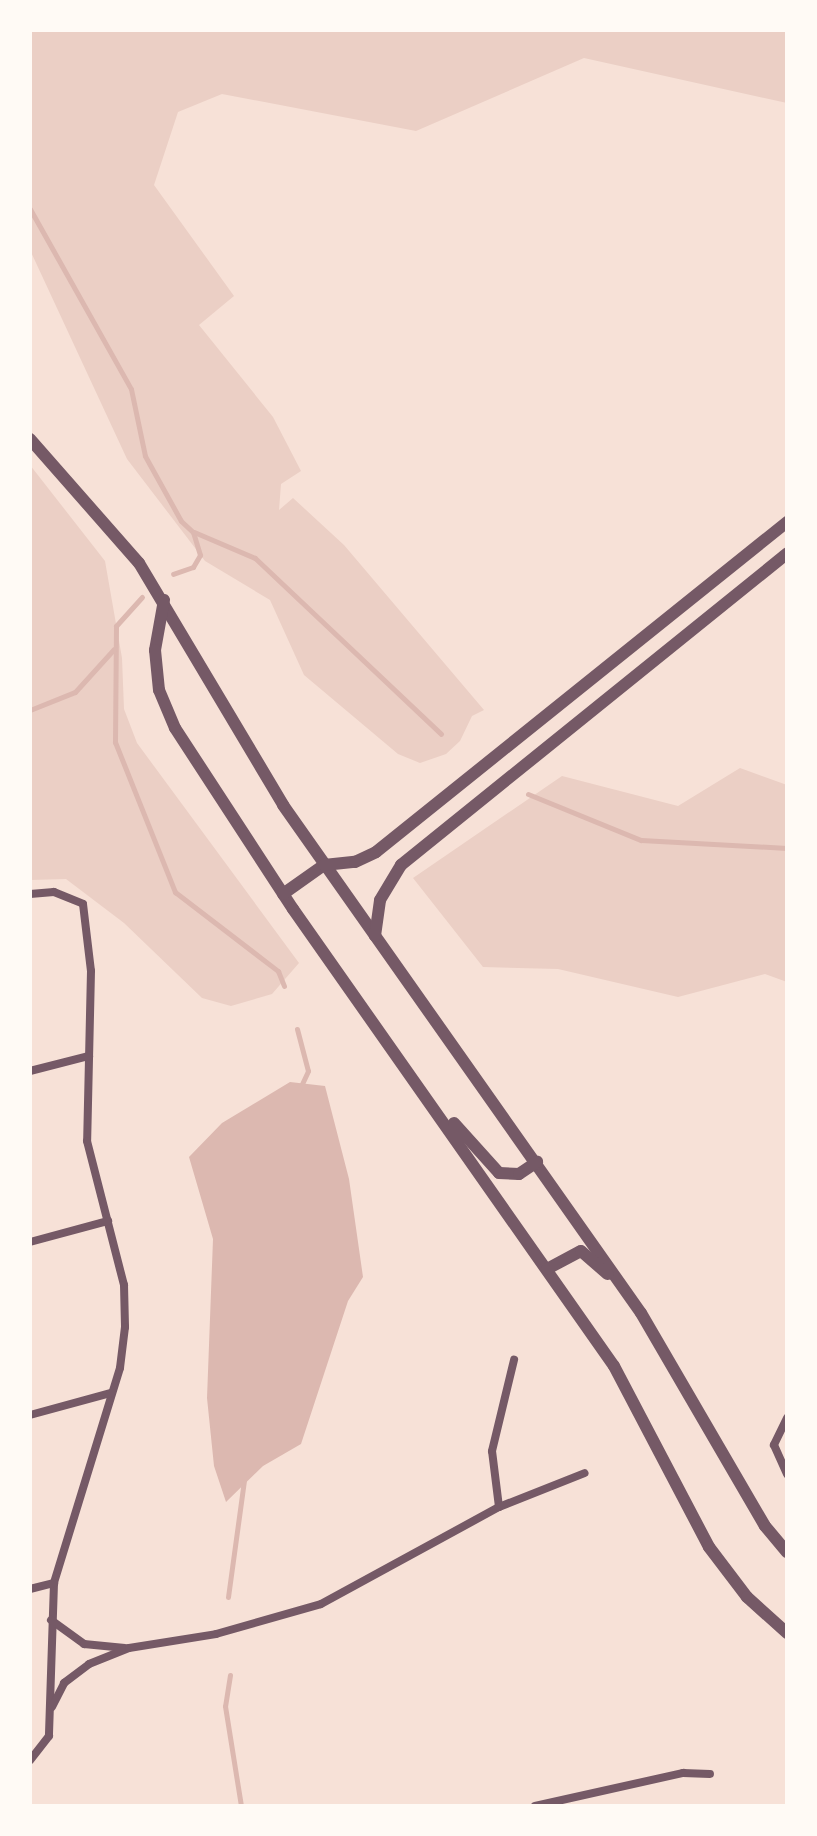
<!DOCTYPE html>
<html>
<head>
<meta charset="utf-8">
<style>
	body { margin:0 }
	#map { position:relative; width:817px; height:1836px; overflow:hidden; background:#f7e1d7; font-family:"Alegreya Sans",sans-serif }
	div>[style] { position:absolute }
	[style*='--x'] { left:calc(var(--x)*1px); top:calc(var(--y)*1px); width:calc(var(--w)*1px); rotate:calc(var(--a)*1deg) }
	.green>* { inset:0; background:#ebcfc5 }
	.water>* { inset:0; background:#dcb8b0 }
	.stream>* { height:5px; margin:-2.5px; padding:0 2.5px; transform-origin:2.5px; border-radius:2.5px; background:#dcb8b0 }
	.minor>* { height:8px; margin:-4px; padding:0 4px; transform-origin:4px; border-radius:4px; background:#755966 }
	.tertiary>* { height:12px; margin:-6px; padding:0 6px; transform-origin:6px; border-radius:6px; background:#755966 }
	span { translate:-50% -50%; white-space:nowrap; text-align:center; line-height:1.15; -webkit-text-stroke:6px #fffaf5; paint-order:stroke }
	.frame { position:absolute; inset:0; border:32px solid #fffaf5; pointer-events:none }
</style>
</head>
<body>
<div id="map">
	<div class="green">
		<i style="clip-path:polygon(30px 30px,787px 30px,787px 103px,584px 58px,416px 131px,222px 94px,178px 112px,154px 185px,234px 296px,199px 325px,273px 417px,301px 471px,281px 484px,279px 510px,293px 498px,344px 545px,484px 710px,472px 716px,460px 741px,446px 754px,420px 763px,398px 754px,304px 675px,270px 600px,205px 561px,127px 459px,30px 250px)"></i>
		<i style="clip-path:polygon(30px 465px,105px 561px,122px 658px,124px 709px,137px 743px,299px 963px,272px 994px,231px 1006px,202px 998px,124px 923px,66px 879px,30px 880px)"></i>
		<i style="clip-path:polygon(740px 768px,787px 785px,787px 982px,765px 974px,678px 997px,558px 969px,483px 967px,413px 878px,562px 776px,678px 806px)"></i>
	</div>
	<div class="water">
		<i style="clip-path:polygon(290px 1082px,325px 1086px,349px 1179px,363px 1277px,348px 1301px,301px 1444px,263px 1466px,226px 1502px,214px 1466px,207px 1398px,213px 1239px,189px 1157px,222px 1123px)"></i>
	</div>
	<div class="stream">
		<i style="--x:30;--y:209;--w:206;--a:60.7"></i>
		<i style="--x:131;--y:389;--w:68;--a:78.2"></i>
		<i style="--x:145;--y:456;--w:74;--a:61"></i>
		<i style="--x:181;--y:521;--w:16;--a:43"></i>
		<i style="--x:193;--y:532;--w:24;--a:73"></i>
		<i style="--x:200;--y:555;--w:14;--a:120"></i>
		<i style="--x:193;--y:567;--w:21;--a:161"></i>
		<i style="--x:194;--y:532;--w:66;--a:23.1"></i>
		<i style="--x:255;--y:558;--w:256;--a:43.4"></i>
		<i style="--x:142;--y:597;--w:39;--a:132"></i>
		<i style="--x:116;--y:626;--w:116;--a:90.5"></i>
		<i style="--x:115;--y:742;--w:162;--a:68.2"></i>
		<i style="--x:175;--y:892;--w:130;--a:37.5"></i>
		<i style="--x:278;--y:971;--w:16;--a:68"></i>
		<i style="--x:30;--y:710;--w:48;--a:-21.8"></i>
		<i style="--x:75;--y:692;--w:58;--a:-47.8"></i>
		<i style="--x:528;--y:794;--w:122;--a:22.2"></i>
		<i style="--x:641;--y:840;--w:146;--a:3.1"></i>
		<i style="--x:297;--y:1029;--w:43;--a:75.3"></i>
		<i style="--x:308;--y:1071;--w:19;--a:115"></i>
		<i style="--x:228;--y:1597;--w:118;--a:-82.2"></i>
		<i style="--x:230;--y:1675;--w:31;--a:99"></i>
		<i style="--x:225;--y:1706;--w:101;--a:80.9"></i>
	</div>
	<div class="minor">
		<i style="--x:30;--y:894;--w:24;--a:-5"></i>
		<i style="--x:54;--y:892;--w:31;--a:22"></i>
		<i style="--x:83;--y:904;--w:67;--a:83.2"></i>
		<i style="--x:91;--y:971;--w:170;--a:91.3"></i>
		<i style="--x:87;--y:1141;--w:149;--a:75.6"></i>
		<i style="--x:124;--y:1285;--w:42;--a:88.6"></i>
		<i style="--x:125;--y:1327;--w:41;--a:97"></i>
		<i style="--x:120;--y:1368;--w:225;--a:107.1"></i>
		<i style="--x:54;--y:1583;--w:153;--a:91.9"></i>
		<i style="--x:49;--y:1736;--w:31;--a:128"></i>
		<i style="--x:30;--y:1071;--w:61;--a:-14.3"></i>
		<i style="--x:30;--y:1242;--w:81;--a:-15.1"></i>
		<i style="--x:30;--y:1415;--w:84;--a:-15.2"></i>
		<i style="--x:787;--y:1418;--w:30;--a:116"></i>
		<i style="--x:774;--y:1445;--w:32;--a:66"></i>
		<i style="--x:499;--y:1507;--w:56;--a:-97.1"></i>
		<i style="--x:492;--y:1451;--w:94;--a:-76.4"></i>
		<i style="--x:30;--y:1589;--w:25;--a:-14"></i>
		<i style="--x:51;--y:1620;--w:41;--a:36"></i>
		<i style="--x:84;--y:1644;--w:41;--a:5.6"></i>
		<i style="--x:52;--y:1707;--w:27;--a:-63"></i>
		<i style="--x:64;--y:1683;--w:31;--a:-37"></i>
		<i style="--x:89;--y:1664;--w:43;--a:-21.8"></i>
		<i style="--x:129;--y:1648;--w:88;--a:-9.1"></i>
		<i style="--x:216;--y:1634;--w:109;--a:-15.9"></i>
		<i style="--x:321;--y:1604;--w:203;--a:-28.6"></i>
		<i style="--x:499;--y:1507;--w:92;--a:-21.6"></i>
		<i style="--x:535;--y:1806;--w:152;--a:-12.6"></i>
		<i style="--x:683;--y:1773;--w:27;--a:2"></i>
	</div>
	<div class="tertiary">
		<i style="--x:30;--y:439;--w:165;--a:48.7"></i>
		<i style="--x:139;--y:563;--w:282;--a:59.2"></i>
		<i style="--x:283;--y:805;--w:621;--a:54.83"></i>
		<i style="--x:641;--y:1313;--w:246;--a:59.8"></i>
		<i style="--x:765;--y:1526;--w:34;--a:50"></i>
		<i style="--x:164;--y:600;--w:51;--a:100.2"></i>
		<i style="--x:155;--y:650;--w:40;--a:84.3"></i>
		<i style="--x:159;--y:690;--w:41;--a:67.2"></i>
		<i style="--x:175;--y:728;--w:216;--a:56.9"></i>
		<i style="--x:293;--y:909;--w:558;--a:54.92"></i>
		<i style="--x:614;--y:1366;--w:204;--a:62.3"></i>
		<i style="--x:709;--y:1547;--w:63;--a:52.8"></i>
		<i style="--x:747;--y:1597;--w:54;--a:42"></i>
		<i style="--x:283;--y:894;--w:50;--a:-35.3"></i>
		<i style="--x:324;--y:865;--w:31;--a:-6"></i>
		<i style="--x:355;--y:862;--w:23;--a:-25"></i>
		<i style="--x:376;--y:852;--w:527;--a:-38.76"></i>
		<i style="--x:375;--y:936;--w:36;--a:-82"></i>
		<i style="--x:380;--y:900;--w:41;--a:-59"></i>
		<i style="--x:401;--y:865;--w:496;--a:-38.9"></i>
		<i style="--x:454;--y:1123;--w:67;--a:48"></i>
		<i style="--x:499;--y:1173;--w:20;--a:3"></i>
		<i style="--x:519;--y:1174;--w:22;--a:-34"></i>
		<i style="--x:547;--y:1269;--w:38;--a:-28"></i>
		<i style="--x:581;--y:1251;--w:35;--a:41"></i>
	</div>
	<div class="frame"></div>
</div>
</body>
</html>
